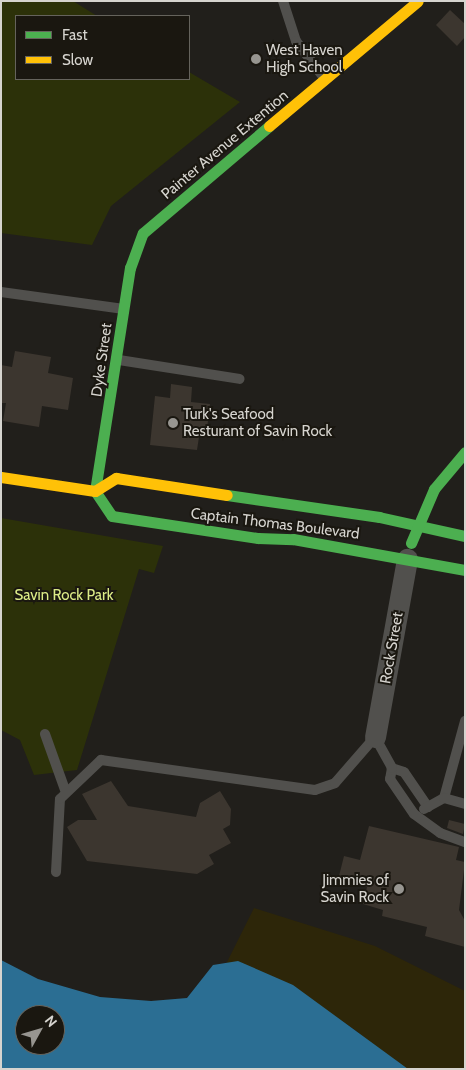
<!DOCTYPE html>
<html>
<head>
<meta charset="utf-8">
<style>
	body { margin:0 }
	#map { position:relative; width:466px; height:1070px; overflow:hidden; background:#211f1b; font-family:Cabin,sans-serif }
	div>[style] { position:absolute }
	[style*='--x'] { left:calc(var(--x)*1px); top:calc(var(--y)*1px); width:calc(var(--w)*1px); rotate:calc(var(--a)*1deg) }
	.green>* { inset:0; background:#2c3109 }
	.sand>* { inset:0; background:#2d2609 }
	.water>* { inset:0; background:#2b6e93 }
	.building>* { inset:0; background:#3c362f }
	.lane>* { height:10px; margin:-5px; padding:0 5px; transform-origin:5px; border-radius:5px; background:#51504d }
	.street>* { height:21px; margin:-10.5px; padding:0 10.5px; transform-origin:10.5px; border-radius:10.5px; background:#51504d }
	.fast>* { height:11px; margin:-5.5px; padding:0 5.5px; transform-origin:5.5px; border-radius:5.5px; background:#4caf50 }
	.slow>* { height:11px; margin:-5.5px; padding:0 5.5px; transform-origin:5.5px; border-radius:5.5px; background:#ffc107 }
	.dots>* { width:14px; height:14px; translate:-50% -50%; box-sizing:border-box; border:2px solid #1a1710; border-radius:50% }
	span { translate:-50% -50%; white-space:nowrap; text-align:center; line-height:1.15; -webkit-text-stroke:4px #1a1710; paint-order:stroke }
	.poi-label { font-size:15px; color:#d6d4cf }
	.left { translate:0 -50%; text-align:left }
	.right { translate:-100% -50%; text-align:right }
	.street-label { font-size:15px; color:#d6d4cf }
	.park-label { font-size:15px; color:#dceb87 }
	.frame { position:absolute; inset:0; border:2px solid #d6d4cf; pointer-events:none }
	.legend { position:absolute; left:15px; top:15px; width:175px; height:65px; box-sizing:border-box; background:#1a1710; border:1px solid #65635c; margin:0; padding:6px 9px; list-style:none; font-size:15px; color:#d6d4cf }
	.legend li { display:flex; align-items:center; gap:10px; height:25px }
	.legend b { width:25px; border:1px solid #65635c }
	.north { position:absolute; left:15px; top:1005px; width:50px; height:50px; box-sizing:border-box; background:#1a1710; border:1px solid #65635c; border-radius:50%; rotate:51deg; font-size:14px; font-weight:700; line-height:20px; text-align:center; color:#d6d4cf }
	.north::after { content:''; display:block; margin:auto; width:18px; height:22px; background:#979590; clip-path:polygon(50% 0,100% 100%,50% 72%,0 100%) }
</style>
</head>
<body>
<div id="map">
	<div class="green">
		<i style="clip-path:polygon(1px 1px,73px 1px,97px 16px,16px 16px,16px 79px,189px 79px,189px 72px,240px 102px,111px 206px,92px 245px,1px 233px)"></i>
		<i style="clip-path:polygon(1px 518px,163px 546px,154px 573px,139px 569px,77px 770px,34px 775px,20px 740px,1px 730px)"></i>
	</div>
	<div class="sand">
		<i style="clip-path:polygon(254px 908px,375px 946px,465px 991px,465px 1069px,398px 1069px,358px 1032px,304px 995px,221px 974px)"></i>
	</div>
	<div class="water">
		<i style="clip-path:polygon(evenodd,1px 960px,38px 979px,100px 997px,151px 1001px,187px 998px,213px 965px,238px 961px,293px 985px,408px 1069px,1px 1069px,1px 960px,25px 1015px,55px 1015px,55px 1045px,25px 1045px,25px 1015px)"></i>
	</div>
	<div class="building">
		<i style="clip-path:polygon(450px 10px,465px 24px,465px 37px,457px 46px,436px 25px)"></i>
		<i style="clip-path:polygon(15px 351px,51px 357px,48px 373px,73px 378px,68px 410px,42px 406px,39px 427px,3px 421px,6px 403px,1px 403px,1px 365px,12px 367px)"></i>
		<i style="clip-path:polygon(171px 384px,192px 387px,191px 402px,210px 404px,206px 437px,199px 437px,197px 450px,150px 445px,155px 396px,170px 398px)"></i>
		<i style="clip-path:polygon(111px 781px,128px 806px,196px 817px,200px 803px,220px 791px,231px 809px,230px 825px,223px 829px,231px 843px,209px 855px,214px 864px,197px 874px,87px 861px,67px 827px,78px 820px,97px 820px,82px 794px)"></i>
		<i style="clip-path:polygon(449px 820px,465px 824px,463px 834px,447px 828px)"></i>
		<i style="clip-path:polygon(369px 826px,459px 847px,456px 860px,465px 862px,459px 910px,465px 921px,465px 947px,425px 936px,427px 927px,382px 916px,383px 910px,363px 904px,367px 887px,338px 880px,344px 856px,360px 860px)"></i>
	</div>
	<div class="lane">
		<i style="--x:283;--y:1;--w:42;--a:72"></i>
		<i style="--x:296;--y:41;--w:48;--a:52.7"></i>
		<i style="--x:1;--y:292;--w:124;--a:7.9"></i>
		<i style="--x:119;--y:360;--w:122;--a:8.9"></i>
		<i style="--x:45;--y:734;--w:59;--a:70.3"></i>
		<i style="--x:444;--y:798;--w:80;--a:-74.7"></i>
		<i style="--x:428;--y:807;--w:42;--a:-124.4"></i>
		<i style="--x:404;--y:772;--w:13;--a:-162"></i>
		<i style="--x:392;--y:768;--w:11;--a:100"></i>
		<i style="--x:390;--y:779;--w:42;--a:55.6"></i>
		<i style="--x:414;--y:814;--w:32;--a:36"></i>
		<i style="--x:440;--y:833;--w:27;--a:20"></i>
		<i style="--x:424;--y:809;--w:23;--a:-29"></i>
		<i style="--x:444;--y:798;--w:22;--a:16"></i>
		<i style="--x:56;--y:872;--w:73;--a:-86.9"></i>
		<i style="--x:60;--y:799;--w:57;--a:-43.6"></i>
		<i style="--x:101;--y:760;--w:216;--a:8"></i>
		<i style="--x:315;--y:790;--w:21;--a:-19"></i>
		<i style="--x:335;--y:783;--w:61;--a:-49"></i>
		<i style="--x:375;--y:737;--w:35;--a:61"></i>
	</div>
	<div class="street">
		<i style="--x:375;--y:737;--w:181;--a:-79.8"></i>
	</div>
	<div class="fast">
		<i style="--x:95;--y:491;--w:226;--a:-81.1"></i>
		<i style="--x:130;--y:268;--w:37;--a:-70"></i>
		<i style="--x:143;--y:233;--w:165;--a:-40.3"></i>
		<i style="--x:95;--y:491;--w:30;--a:56"></i>
		<i style="--x:112;--y:516;--w:148;--a:8.6"></i>
		<i style="--x:258;--y:538;--w:35;--a:2"></i>
		<i style="--x:293;--y:539;--w:175;--a:10.2"></i>
		<i style="--x:227;--y:495;--w:154;--a:8.2"></i>
		<i style="--x:379;--y:517;--w:88;--a:12.5"></i>
		<i style="--x:411;--y:543;--w:59;--a:-66.9"></i>
		<i style="--x:434;--y:489;--w:48;--a:-50"></i>
	</div>
	<div class="slow">
		<i style="--x:269;--y:126;--w:194;--a:-40"></i>
		<i style="--x:1;--y:477;--w:95;--a:8.5"></i>
		<i style="--x:95;--y:491;--w:25;--a:-32"></i>
		<i style="--x:116;--y:478;--w:112;--a:8.7"></i>
	</div>
	<div class="dots">
		<i style="left:256px;top:59px;background:#979590"></i>
		<i style="left:173px;top:423px;background:#979590"></i>
		<i style="left:399px;top:889px;background:#979590"></i>
	</div>
	<div class="poi-label">
		<span class="left" style="left:266px;top:59px">West Haven<br>High School</span>
		<span class="left" style="left:183px;top:423px">Turk's Seafood<br>Resturant of Savin Rock</span>
		<span class="right" style="left:389px;top:889px">Jimmies of<br>Savin Rock</span>
	</div>
	<div class="street-label">
		<span style="left:225px;top:145px;rotate:-40deg">Painter Avenue Extention</span>
		<span style="left:102px;top:360px;rotate:-82deg">Dyke Street</span>
		<span style="left:275px;top:524px;rotate:7deg">Captain Thomas Boulevard</span>
		<span style="left:392px;top:648px;rotate:-80deg">Rock Street</span>
	</div>
	<div class="park-label">
		<span style="left:64px;top:596px">Savin Rock Park</span>
	</div>
	<div class="frame"></div>
	<ul class="legend">
	<li><b style="height:6px;background:#4caf50"></b>Fast</li>
	<li><b style="height:6px;background:#ffc107"></b>Slow</li>
	</ul>
	<div class="north">N</div>
</div>
</body>
</html>
